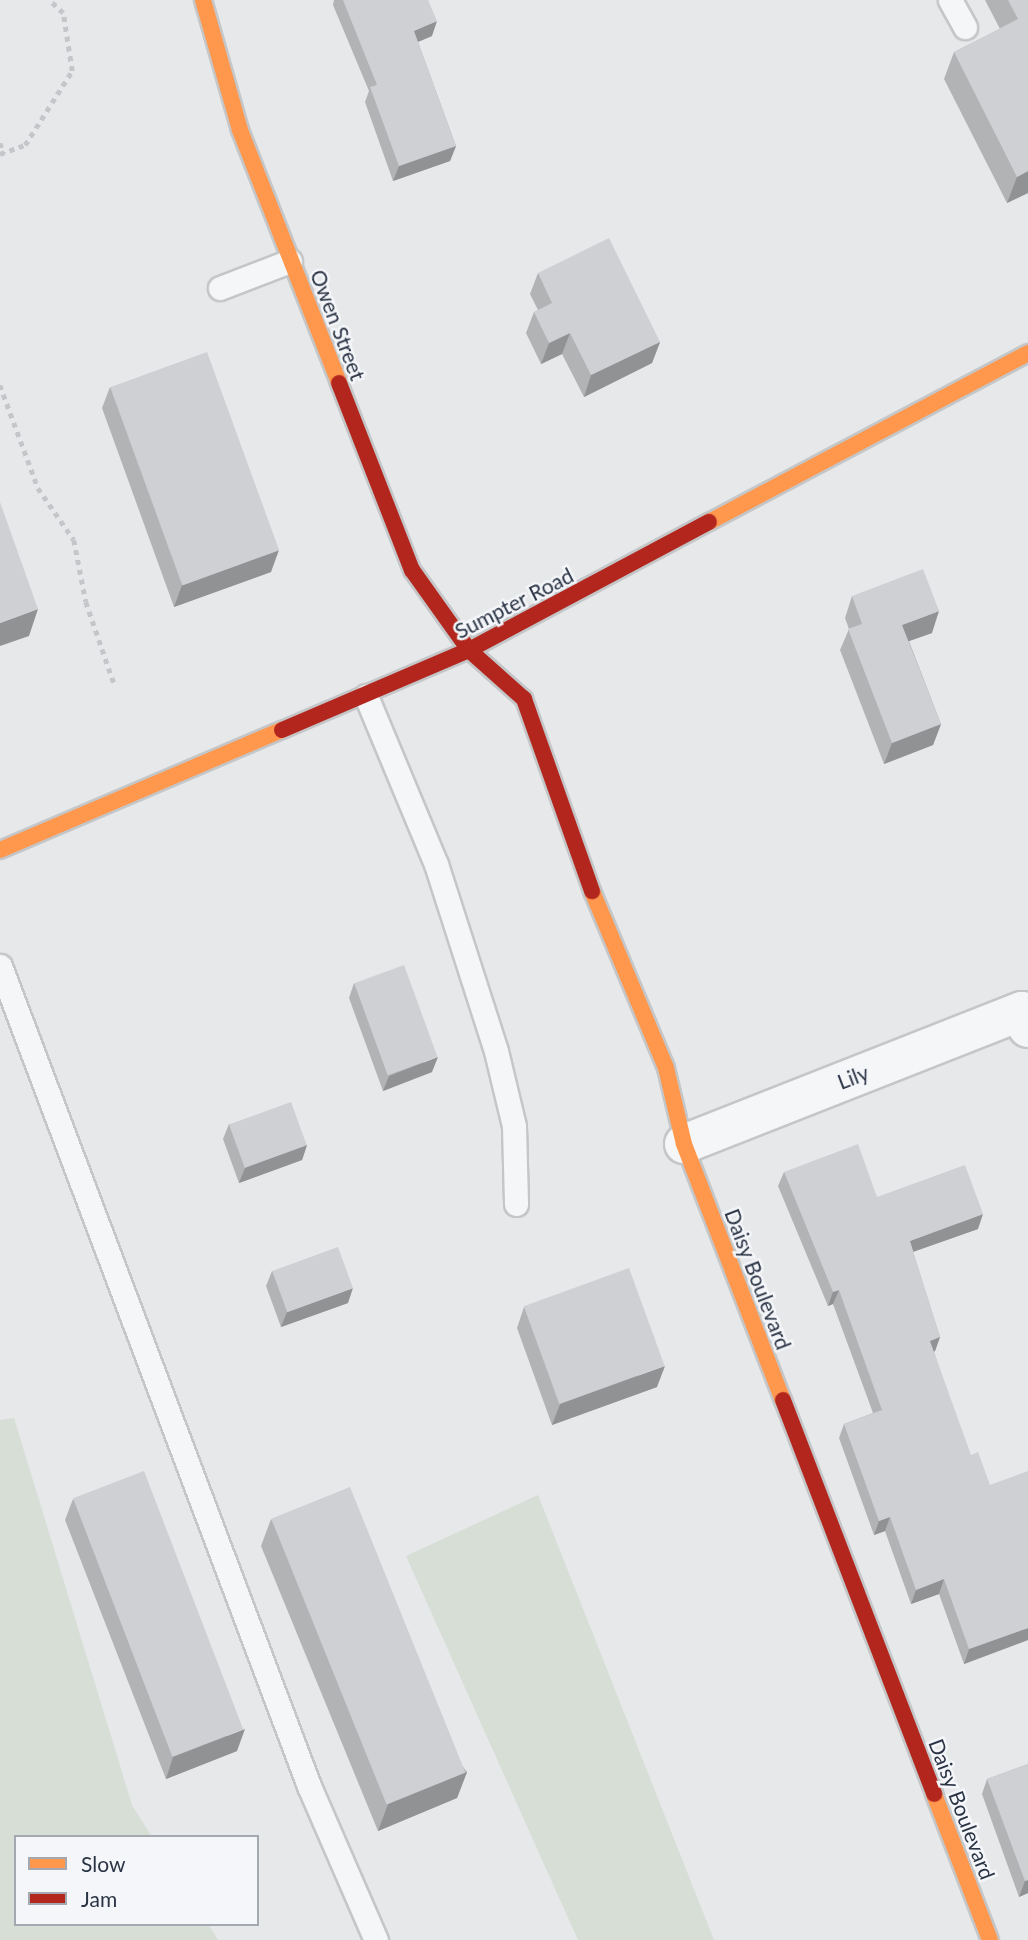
<!DOCTYPE html>
<html>
<head>
<meta charset="utf-8">
<style>
	body { margin:0 }
	#map { position:relative; width:1028px; height:1940px; overflow:hidden; background:#e6e8ea; font-family:Lato,sans-serif }
	div>[style] { position:absolute }
	[style*='--x'] { left:calc(var(--x)*1px); top:calc(var(--y)*1px); width:calc(var(--w)*1px); rotate:calc(var(--a)*1deg) }
	.green>* { inset:0; background:#d6ded6 }
	.path>* { height:4.5px; margin-top:-2.25px; transform-origin:0; background:repeating-linear-gradient(90deg,#c5c6ca 0 5px,transparent 0 10px) }
	.roads { filter:drop-shadow(2px 0 #c4c6c8) drop-shadow(-2px 0 #c4c6c8) drop-shadow(0 2px #c4c6c8) drop-shadow(0 -2px #c4c6c8) }
	.lane>* { height:23px; margin:-11.5px; padding:0 11.5px; transform-origin:11.5px; border-radius:11.5px; background:#f5f6f7 }
	.street>* { height:38px; margin:-19px; padding:0 19px; transform-origin:19px; border-radius:19px; background:#f5f6f7 }
	.slow>* { height:16px; margin:-8px; padding:0 8px; transform-origin:8px; border-radius:8px; background:#ff974d }
	.jam>* { height:16px; margin:-8px; padding:0 8px; transform-origin:8px; border-radius:8px; background:#b3261e }
	.wall>* { inset:0; background:#b1b3b5 }
	.shaded-wall>* { inset:0; background:#909294 }
	.building>* { inset:0; background:#ced0d3; transform-origin:0 0 }
	span { translate:-50% -50%; white-space:nowrap; text-align:center; line-height:1.15; -webkit-text-stroke:5px #f4f6f9; paint-order:stroke }
	.street-label { font-size:21px; color:#2b3445 }
	.legend { position:absolute; left:14px; top:1835px; width:245px; height:91px; box-sizing:border-box; background:#f4f6f9; border:2px solid #a4a8b1; margin:0; padding:9px 12px; list-style:none; font-size:21px; color:#2b3445 }
	.legend li { display:flex; align-items:center; gap:14px; height:35px }
	.legend b { width:35px; border:2px solid #a4a8b1 }
</style>
</head>
<body>
<div id="map">
	<div class="green">
		<i style="clip-path:polygon(14px 1418px,132px 1805px,152px 1837px,16px 1837px,16px 1924px,208px 1924px,218px 1940px,0 1940px,0 1420px)"></i>
		<i style="clip-path:polygon(538px 1495px,714px 1940px,578px 1940px,406px 1556px)"></i>
	</div>
	<div class="path">
		<i style="--x:0;--y:143;--w:11;--a:68"></i>
		<i style="--x:0;--y:154;--w:27;--a:-20"></i>
		<i style="--x:25;--y:145;--w:88;--a:-57.6"></i>
		<i style="--x:72;--y:71;--w:59;--a:-98.8"></i>
		<i style="--x:63;--y:13;--w:19;--a:-137"></i>
		<i style="--x:0;--y:385;--w:110;--a:69.7"></i>
		<i style="--x:38;--y:488;--w:63;--a:55.3"></i>
		<i style="--x:74;--y:540;--w:63;--a:79"></i>
		<i style="--x:86;--y:602;--w:89;--a:71"></i>
	</div>
	<div class="roads">
		<div class="lane">
			<i style="--x:950;--y:0;--w:31;--a:61"></i>
			<i style="--x:220;--y:288;--w:75;--a:-21.1"></i>
			<i style="--x:366;--y:696;--w:182;--a:67.4"></i>
			<i style="--x:436;--y:864;--w:196;--a:72.2"></i>
			<i style="--x:496;--y:1051;--w:77;--a:76.5"></i>
			<i style="--x:514;--y:1126;--w:78;--a:88.5"></i>
			<i style="--x:0;--y:966;--w:876;--a:69.35"></i>
			<i style="--x:309;--y:1786;--w:168;--a:66.5"></i>
		</div>
		<div class="street">
			<i style="--x:684;--y:1144;--w:363;--a:-21.5"></i>
			<i style="--x:1022;--y:1011;--w:18;--a:71"></i>
		</div>
		<div class="slow">
			<i style="--x:203;--y:0;--w:135;--a:74.1"></i>
			<i style="--x:240;--y:130;--w:272;--a:68.6"></i>
			<i style="--x:709;--y:522;--w:361;--a:-27.9"></i>
			<i style="--x:0;--y:850;--w:306;--a:-23.1"></i>
			<i style="--x:592;--y:891;--w:192;--a:67.3"></i>
			<i style="--x:666;--y:1068;--w:78;--a:76.7"></i>
			<i style="--x:684;--y:1144;--w:274;--a:68.9"></i>
			<i style="--x:934;--y:1794;--w:156;--a:69"></i>
		</div>
		<div class="jam">
			<i style="--x:339;--y:383;--w:201;--a:68.7"></i>
			<i style="--x:412;--y:570;--w:98;--a:54.5"></i>
			<i style="--x:469;--y:650;--w:74;--a:41.7"></i>
			<i style="--x:524;--y:699;--w:204;--a:70.5"></i>
			<i style="--x:282;--y:730;--w:203;--a:-23.2"></i>
			<i style="--x:469;--y:650;--w:272;--a:-28.1"></i>
			<i style="--x:783;--y:1400;--w:422;--a:69"></i>
		</div>
	</div>
	<div class="wall">
		<i style="clip-path:polygon(334px 0,428px 0,432px 36px,418px 42px,456px 146px,450px 161px,393px 181px,365px 102px,369px 91px,333px 5px)"></i>
		<i style="clip-path:polygon(985px 0,1028px 0,1028px 193px,1007px 203px,944px 79px,954px 52px,1000px 29px)"></i>
		<i style="clip-path:polygon(538px 273px,660px 342px,652px 363px,584px 397px,562px 354px,541px 364px,526px 333px,534px 312px,538px 310px,530px 294px)"></i>
		<i style="clip-path:polygon(110px 387px,271px 572px,174px 607px,102px 408px)"></i>
		<i style="clip-path:polygon(852px 596px,932px 633px,909px 641px,941px 724px,933px 745px,884px 764px,840px 650px,849px 629px,845px 618px)"></i>
		<i style="clip-path:polygon(354px 983px,432px 1072px,383px 1091px,349px 998px)"></i>
		<i style="clip-path:polygon(229px 1124px,307px 1145px,302px 1160px,239px 1183px,223px 1139px)"></i>
		<i style="clip-path:polygon(784px 1172px,978px 1229px,913px 1252px,940px 1337px,935px 1351px,934px 1352px,1028px 1640px,964px 1664px,939px 1594px,911px 1604px,885px 1531px,874px 1535px,839px 1438px,844px 1424px,873px 1413px,833px 1304px,828px 1306px,778px 1186px)"></i>
		<i style="clip-path:polygon(272px 1271px,348px 1303px,281px 1327px,266px 1286px)"></i>
		<i style="clip-path:polygon(524px 1307px,657px 1387px,552px 1425px,517px 1328px)"></i>
		<i style="clip-path:polygon(73px 1499px,237px 1751px,166px 1779px,65px 1520px)"></i>
		<i style="clip-path:polygon(271px 1519px,467px 1772px,457px 1798px,378px 1831px,261px 1546px)"></i>
		<i style="clip-path:polygon(1028px 1764px,1028px 1893px,1019px 1897px,982px 1794px,987px 1779px)"></i>
	</div>
	<div class="shaded-wall">
		<i style="clip-path:polygon(437px 21px,432px 36px,408px 46px,414px 31px)"></i>
		<i style="clip-path:polygon(456px 146px,450px 161px,393px 181px,399px 166px)"></i>
		<i style="clip-path:polygon(1028px 171px,1028px 193px,1007px 203px,1017px 177px)"></i>
		<i style="clip-path:polygon(570px 333px,562px 354px,541px 364px,549px 343px)"></i>
		<i style="clip-path:polygon(660px 342px,652px 363px,584px 397px,591px 375px)"></i>
		<i style="clip-path:polygon(279px 550px,271px 572px,174px 607px,182px 585px)"></i>
		<i style="clip-path:polygon(38px 609px,29px 636px,0 646px,0 623px)"></i>
		<i style="clip-path:polygon(939px 611px,932px 633px,895px 646px,902px 625px)"></i>
		<i style="clip-path:polygon(941px 724px,933px 745px,884px 764px,892px 743px)"></i>
		<i style="clip-path:polygon(438px 1057px,432px 1072px,383px 1091px,389px 1076px)"></i>
		<i style="clip-path:polygon(307px 1145px,302px 1160px,239px 1183px,245px 1168px)"></i>
		<i style="clip-path:polygon(983px 1214px,978px 1229px,904px 1255px,910px 1241px)"></i>
		<i style="clip-path:polygon(353px 1288px,348px 1303px,281px 1327px,287px 1312px)"></i>
		<i style="clip-path:polygon(839px 1290px,833px 1304px,828px 1306px,833px 1292px)"></i>
		<i style="clip-path:polygon(940px 1337px,935px 1351px,924px 1355px,930px 1341px)"></i>
		<i style="clip-path:polygon(665px 1366px,657px 1387px,552px 1425px,560px 1404px)"></i>
		<i style="clip-path:polygon(890px 1517px,885px 1531px,874px 1535px,879px 1521px)"></i>
		<i style="clip-path:polygon(944px 1579px,939px 1594px,911px 1604px,916px 1590px)"></i>
		<i style="clip-path:polygon(1028px 1628px,1028px 1640px,964px 1664px,969px 1649px)"></i>
		<i style="clip-path:polygon(245px 1729px,237px 1751px,166px 1779px,173px 1757px)"></i>
		<i style="clip-path:polygon(467px 1772px,457px 1798px,378px 1831px,388px 1804px)"></i>
		<i style="clip-path:polygon(1028px 1880px,1028px 1893px,1019px 1897px,1025px 1881px)"></i>
	</div>
	<div class="building">
		<i style="clip-path:polygon(343px 0,428px 0,437px 21px,414px 31px,456px 146px,399px 166px,370px 87px,377px 85px)"></i>
		<i style="clip-path:polygon(1008px 0,1028px 0,1028px 171px,1017px 177px,954px 52px,1018px 19px)"></i>
		<i style="clip-path:polygon(609px 238px,660px 342px,591px 375px,570px 333px,549px 343px,534px 312px,552px 303px,538px 273px)"></i>
		<i style="left:207px;top:352px;width:211px;height:103px;rotate:70deg"></i>
		<i style="clip-path:polygon(0 502px,38px 609px,0 623px)"></i>
		<i style="clip-path:polygon(923px 569px,939px 611px,902px 625px,941px 724px,892px 743px,848px 629px,862px 624px,852px 596px)"></i>
		<i style="left:404px;top:965px;width:98px;height:53px;rotate:70deg"></i>
		<i style="left:291px;top:1102px;width:46px;height:66px;rotate:70deg"></i>
		<i style="clip-path:polygon(858px 1144px,877px 1197px,965px 1165px,983px 1214px,910px 1241px,940px 1337px,930px 1341px,971px 1455px,978px 1452px,990px 1485px,1028px 1471px,1028px 1628px,969px 1649px,944px 1579px,916px 1590px,890px 1517px,879px 1521px,844px 1424px,882px 1410px,839px 1290px,833px 1292px,784px 1172px)"></i>
		<i style="left:338px;top:1247px;width:44px;height:70px;rotate:70deg"></i>
		<i style="left:629px;top:1268px;width:104px;height:112px;rotate:70deg"></i>
		<i style="left:144px;top:1471px;width:277px;height:76px;rotate:69deg"></i>
		<i style="left:350px;top:1487px;width:308px;height:85px;rotate:68deg"></i>
		<i style="clip-path:polygon(1028px 1764px,1028px 1880px,1025px 1881px,987px 1779px)"></i>
	</div>
	<div class="street-label">
		<span style="left:338px;top:325px;rotate:69deg">Owen Street</span>
		<span style="left:514px;top:603px;rotate:-27deg">Sumpter Road</span>
		<span style="left:853px;top:1077px;rotate:-21deg">Lily</span>
		<span style="left:758px;top:1279px;rotate:69deg">Daisy Boulevard</span>
		<span style="left:962px;top:1809px;rotate:69deg">Daisy Boulevard</span>
	</div>
	<ul class="legend">
	<li><b style="height:9px;background:#ff974d"></b>Slow</li>
	<li><b style="height:9px;background:#b3261e"></b>Jam</li>
	</ul>
</div>
</body>
</html>
